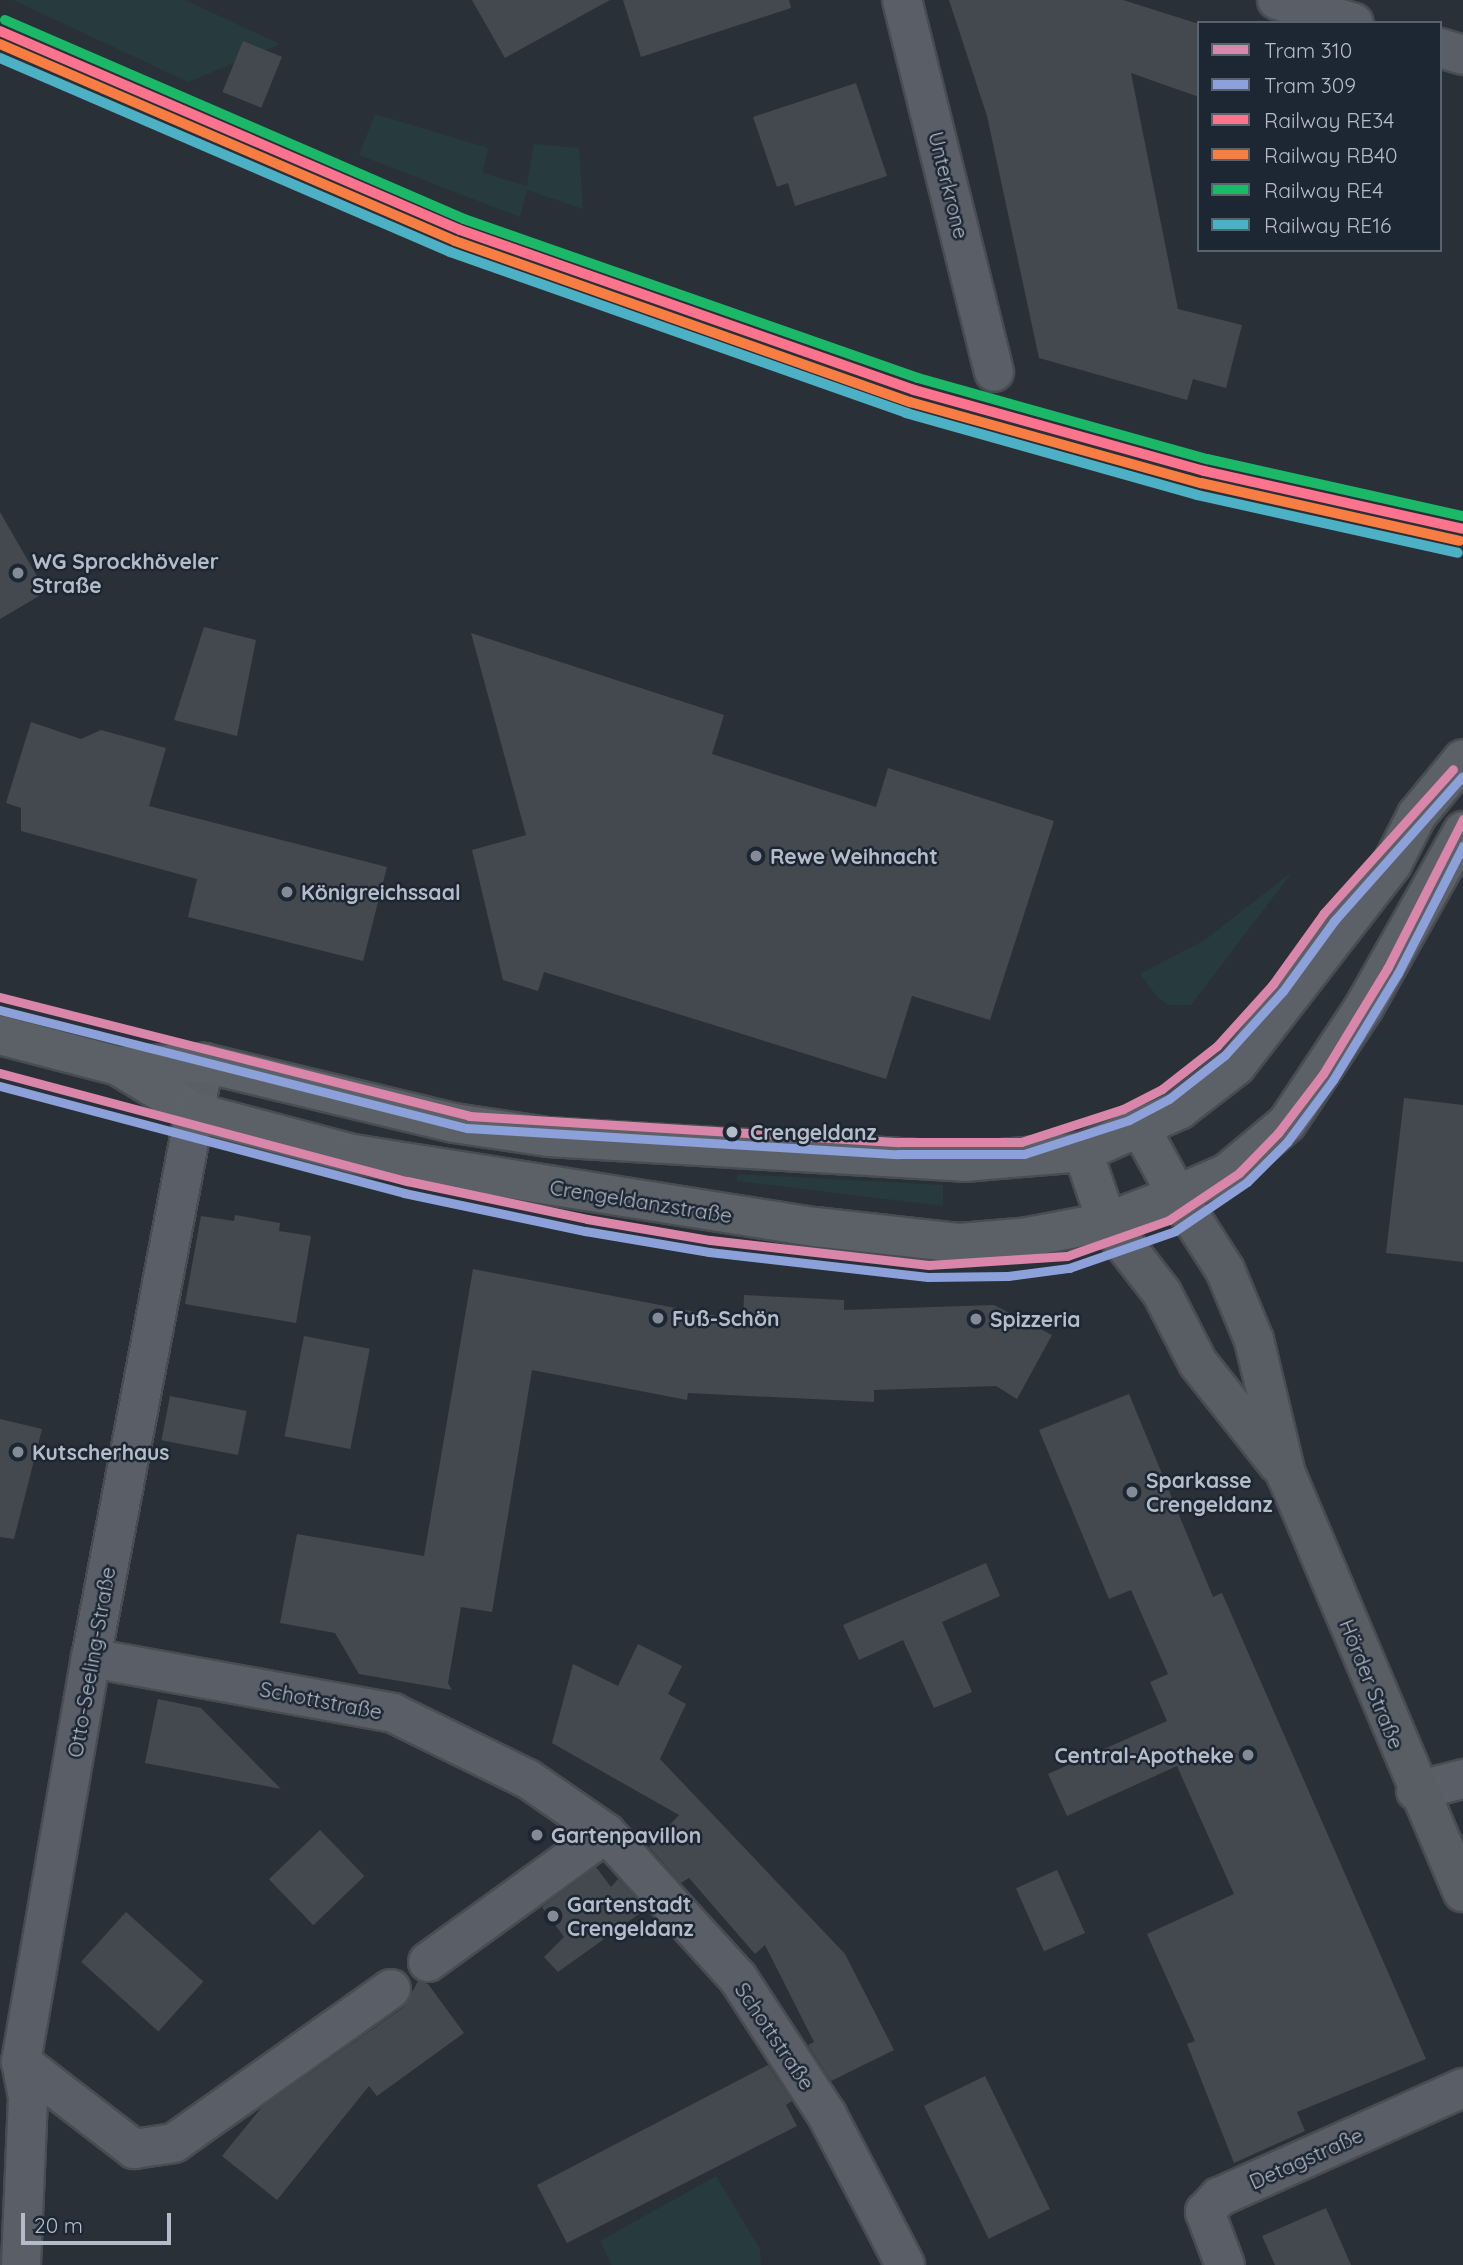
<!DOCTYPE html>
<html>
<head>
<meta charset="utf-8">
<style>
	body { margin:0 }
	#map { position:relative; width:1463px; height:2265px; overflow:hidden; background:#2a3038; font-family:Quicksand,sans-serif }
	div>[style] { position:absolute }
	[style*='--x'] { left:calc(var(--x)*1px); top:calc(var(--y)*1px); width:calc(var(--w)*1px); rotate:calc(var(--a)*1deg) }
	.green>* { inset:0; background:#273a3e }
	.building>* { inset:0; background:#444950; transform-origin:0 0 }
	.roads { filter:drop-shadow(2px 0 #484c53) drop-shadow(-2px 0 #484c53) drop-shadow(0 2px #484c53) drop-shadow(0 -2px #484c53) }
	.street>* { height:38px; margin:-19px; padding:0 19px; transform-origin:19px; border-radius:19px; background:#5a5e66 }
	.secondary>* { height:38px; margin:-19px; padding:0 19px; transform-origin:19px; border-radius:19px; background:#595d64 }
	.primary>* { height:38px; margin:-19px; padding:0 19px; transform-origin:19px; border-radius:19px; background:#5c6168 }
	.rail-1>* { height:10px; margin:-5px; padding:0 5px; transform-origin:5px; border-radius:5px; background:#fc738d }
	.rail-2>* { height:10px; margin:-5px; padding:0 5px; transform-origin:5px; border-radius:5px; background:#f77d43 }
	.rail-3>* { height:10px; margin:-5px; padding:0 5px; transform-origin:5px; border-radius:5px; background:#1ab867 }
	.rail-4>* { height:10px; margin:-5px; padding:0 5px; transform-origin:5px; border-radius:5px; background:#4db1c5 }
	.tram-1>* { height:9px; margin:-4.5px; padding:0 4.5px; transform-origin:4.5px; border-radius:4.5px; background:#da86ab }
	.tram-2>* { height:9px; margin:-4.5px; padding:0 4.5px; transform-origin:4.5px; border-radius:4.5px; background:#8ca0d9 }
	.dots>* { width:19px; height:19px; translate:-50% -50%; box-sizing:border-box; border:4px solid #1d2633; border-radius:50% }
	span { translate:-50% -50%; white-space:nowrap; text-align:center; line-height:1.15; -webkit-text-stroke:5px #1d2633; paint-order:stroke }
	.street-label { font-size:21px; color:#b4bcc9 }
	.poi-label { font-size:21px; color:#b4bcc9; font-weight:700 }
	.left { translate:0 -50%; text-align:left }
	.right { translate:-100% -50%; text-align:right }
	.stop-label { font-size:21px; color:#b4bcc9; font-weight:700 }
	.legend { position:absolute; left:1197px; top:21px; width:245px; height:231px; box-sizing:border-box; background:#1d2633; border:2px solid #59626f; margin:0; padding:9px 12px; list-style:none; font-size:21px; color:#b4bcc9 }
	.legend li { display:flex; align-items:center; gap:14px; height:35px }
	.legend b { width:35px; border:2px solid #59626f }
	.scale { position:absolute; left:21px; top:2213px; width:150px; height:32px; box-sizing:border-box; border:4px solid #b4bcc9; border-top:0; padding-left:9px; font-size:21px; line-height:24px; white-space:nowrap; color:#b4bcc9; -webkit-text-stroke:5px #1d2633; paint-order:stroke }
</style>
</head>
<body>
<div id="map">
	<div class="green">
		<i style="clip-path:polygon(13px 0,185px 0,280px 44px,188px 82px)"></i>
		<i style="clip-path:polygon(375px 114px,488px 148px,483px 173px,527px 186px,534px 144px,579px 148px,583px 209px,527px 190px,520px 217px,359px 155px)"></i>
		<i style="clip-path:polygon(1293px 871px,1191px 1005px,1169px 1005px,1158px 998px,1140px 974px,1205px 940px)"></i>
		<i style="clip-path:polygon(737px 1174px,943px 1185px,943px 1206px,737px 1181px)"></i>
		<i style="clip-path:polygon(716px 2176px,760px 2249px,761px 2265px,612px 2265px,600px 2241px)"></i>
	</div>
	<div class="building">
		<i style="clip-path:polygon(472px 0,610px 0,505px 58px)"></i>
		<i style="clip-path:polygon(623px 0,789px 0,791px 8px,641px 57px)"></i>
		<i style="clip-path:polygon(949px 0,1123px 0,1199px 24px,1199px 97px,1131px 73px,1178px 309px,1242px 325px,1226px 388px,1193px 379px,1187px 400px,1039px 358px,987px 116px)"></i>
		<i style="left:243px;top:41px;width:42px;height:55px;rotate:22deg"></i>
		<i style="clip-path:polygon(856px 83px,887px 176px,795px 206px,788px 183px,777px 187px,753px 117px)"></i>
		<i style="clip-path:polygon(0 512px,46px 592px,0 619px)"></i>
		<i style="clip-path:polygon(204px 627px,256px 640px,237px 736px,174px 720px)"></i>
		<i style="clip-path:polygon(471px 633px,724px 715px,712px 754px,876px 807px,888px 768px,1054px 821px,990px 1020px,912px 996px,886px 1079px,544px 972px,538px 991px,503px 980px,472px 850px,526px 835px)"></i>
		<i style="clip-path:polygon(31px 722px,81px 739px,101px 730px,166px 748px,149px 806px,387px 867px,363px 961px,188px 917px,197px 879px,21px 831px,21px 808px,6px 803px)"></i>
		<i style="clip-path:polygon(1404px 1098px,1463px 1105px,1463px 1262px,1386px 1253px)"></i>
		<i style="clip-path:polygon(235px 1215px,280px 1223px,279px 1231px,311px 1236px,296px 1323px,185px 1304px,201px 1216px,234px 1221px)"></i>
		<i style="clip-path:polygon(473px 1269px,743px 1321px,744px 1295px,844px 1300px,844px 1310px,994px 1305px,1052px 1335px,1017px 1399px,996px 1386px,874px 1390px,874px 1402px,688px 1393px,687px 1400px,532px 1370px,492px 1612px,461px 1607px,448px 1683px,452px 1690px,359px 1674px,335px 1633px,280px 1623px,297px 1534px,424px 1556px)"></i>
		<i style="left:304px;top:1336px;width:67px;height:102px;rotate:11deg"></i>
		<i style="clip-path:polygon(1129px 1394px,1213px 1597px,1222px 1593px,1426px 2059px,1297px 2112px,1305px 2131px,1234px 2163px,1187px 2044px,1195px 2041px,1147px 1934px,1234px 1894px,1177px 1766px,1067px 1816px,1048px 1774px,1167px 1721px,1150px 1682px,1168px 1674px,1131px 1590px,1109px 1599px,1039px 1430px)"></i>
		<i style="left:170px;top:1396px;width:78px;height:45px;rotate:11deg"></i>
		<i style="clip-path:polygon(0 1419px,42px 1429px,14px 1539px,0 1537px)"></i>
		<i style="clip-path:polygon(986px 1563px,1000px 1596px,942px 1622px,972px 1692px,934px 1708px,903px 1640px,859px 1660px,843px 1625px)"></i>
		<i style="clip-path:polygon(638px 1644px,682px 1666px,668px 1694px,686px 1704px,660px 1759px,845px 1954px,894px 2050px,831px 2081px,808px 2045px,814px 2042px,765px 1945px,755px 1954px,689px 1878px,681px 1883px,649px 1847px,679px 1815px,552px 1743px,573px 1664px,618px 1686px)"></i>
		<i style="clip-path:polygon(158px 1699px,201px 1708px,281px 1789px,145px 1763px)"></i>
		<i style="left:320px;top:1830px;width:64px;height:71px;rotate:46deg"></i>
		<i style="clip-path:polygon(596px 1867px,611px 1887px,618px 1879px,646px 1909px,558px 1972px,544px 1957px,564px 1937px,542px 1907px)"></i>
		<i style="left:1057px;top:1870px;width:69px;height:45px;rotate:66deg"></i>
		<i style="left:126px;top:1912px;width:104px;height:67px;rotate:42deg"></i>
		<i style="clip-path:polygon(418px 1981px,428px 1984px,464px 2033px,377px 2096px,369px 2086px,277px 2200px,222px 2156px,262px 2107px,404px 2007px)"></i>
		<i style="clip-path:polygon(768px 2065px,792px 2101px,786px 2105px,797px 2126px,567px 2243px,537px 2185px)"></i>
		<i style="left:985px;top:2076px;width:148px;height:68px;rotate:64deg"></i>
		<i style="clip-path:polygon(1326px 2208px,1351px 2265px,1275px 2265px,1262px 2236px)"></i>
	</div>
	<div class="roads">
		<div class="street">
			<i style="--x:902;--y:0;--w:383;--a:76.1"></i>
			<i style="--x:1277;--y:0;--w:80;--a:16.6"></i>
			<i style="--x:1440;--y:48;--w:24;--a:17"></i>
			<i style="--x:91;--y:1658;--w:307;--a:10.3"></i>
			<i style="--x:393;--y:1713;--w:150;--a:26.1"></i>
			<i style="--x:528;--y:1779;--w:95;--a:34.7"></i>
			<i style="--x:606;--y:1833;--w:196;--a:47.7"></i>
			<i style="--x:738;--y:1978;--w:163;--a:57"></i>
			<i style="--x:827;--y:2115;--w:169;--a:62.5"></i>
			<i style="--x:1416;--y:1791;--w:49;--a:-14.3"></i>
			<i style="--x:428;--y:1962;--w:220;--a:-35.9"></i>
			<i style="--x:21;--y:2062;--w:143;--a:37.6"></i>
			<i style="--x:134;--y:2149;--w:40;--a:-8.5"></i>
			<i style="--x:174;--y:2143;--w:266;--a:-35.4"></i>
			<i style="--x:21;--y:2265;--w:168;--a:-87.6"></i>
			<i style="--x:28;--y:2097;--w:36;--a:-101"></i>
			<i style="--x:21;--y:2062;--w:410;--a:-80.2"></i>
			<i style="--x:91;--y:1658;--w:606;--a:-79.25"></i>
			<i style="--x:1225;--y:2265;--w:57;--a:-110.7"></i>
			<i style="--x:1205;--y:2212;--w:21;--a:-47"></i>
			<i style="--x:1219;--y:2197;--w:267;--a:-24.1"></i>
		</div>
		<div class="secondary">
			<i style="--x:1177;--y:1195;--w:89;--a:57.4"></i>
			<i style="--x:1225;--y:1270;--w:76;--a:67.5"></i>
			<i style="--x:1254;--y:1340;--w:138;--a:76.6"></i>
			<i style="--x:1286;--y:1474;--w:454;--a:67.1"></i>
			<i style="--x:1107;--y:1222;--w:90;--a:52.2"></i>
			<i style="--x:1162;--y:1293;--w:79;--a:62.8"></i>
			<i style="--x:1198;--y:1363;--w:129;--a:51.6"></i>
		</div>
		<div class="primary">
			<i style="--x:0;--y:1035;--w:122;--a:14.7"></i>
			<i style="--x:118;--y:1066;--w:89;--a:31.2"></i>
			<i style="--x:194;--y:1112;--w:164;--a:14.8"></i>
			<i style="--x:353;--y:1154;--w:468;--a:9"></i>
			<i style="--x:815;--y:1227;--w:146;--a:6.3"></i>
			<i style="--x:960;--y:1243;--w:68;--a:-5"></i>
			<i style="--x:1028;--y:1237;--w:80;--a:-10.8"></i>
			<i style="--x:1107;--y:1222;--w:75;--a:-21.1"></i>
			<i style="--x:1177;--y:1195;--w:55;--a:-23.7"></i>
			<i style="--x:1227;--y:1173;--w:78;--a:-39.8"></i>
			<i style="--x:1287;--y:1123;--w:139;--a:-56.4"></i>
			<i style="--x:1364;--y:1007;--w:202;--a:-60.6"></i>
			<i style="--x:118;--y:1066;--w:86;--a:-2"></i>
			<i style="--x:204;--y:1063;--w:257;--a:13.5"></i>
			<i style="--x:454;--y:1123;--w:95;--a:8.5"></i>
			<i style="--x:548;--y:1137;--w:417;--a:3.4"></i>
			<i style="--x:964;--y:1162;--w:119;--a:-4.8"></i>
			<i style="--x:1083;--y:1152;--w:105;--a:-23.6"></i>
			<i style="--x:1179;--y:1110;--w:72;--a:-37.7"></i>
			<i style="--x:1236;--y:1066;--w:255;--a:-52.3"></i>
			<i style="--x:1392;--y:864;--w:55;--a:-63"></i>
			<i style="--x:1417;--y:815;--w:72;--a:-50.6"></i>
			<i style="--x:1141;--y:1129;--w:75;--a:61.4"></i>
			<i style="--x:1083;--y:1152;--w:74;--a:71.1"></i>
		</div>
	</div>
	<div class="rail-1">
		<i style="--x:0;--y:31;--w:501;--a:23.39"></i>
		<i style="--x:460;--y:230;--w:481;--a:19.4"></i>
		<i style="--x:914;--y:390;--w:301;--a:15.6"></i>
		<i style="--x:1204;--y:471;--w:265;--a:12.6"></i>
	</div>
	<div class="rail-2">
		<i style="--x:0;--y:44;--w:496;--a:23.4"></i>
		<i style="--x:455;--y:241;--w:483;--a:19.5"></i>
		<i style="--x:910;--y:402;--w:302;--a:15.6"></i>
		<i style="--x:1201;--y:483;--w:265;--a:12.6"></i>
	</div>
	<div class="rail-3">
		<i style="--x:5;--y:20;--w:500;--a:23.44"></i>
		<i style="--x:464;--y:219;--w:481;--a:19.3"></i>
		<i style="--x:918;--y:378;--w:300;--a:15.7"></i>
		<i style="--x:1207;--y:459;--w:262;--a:12.6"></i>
	</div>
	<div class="rail-4">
		<i style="--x:0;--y:58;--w:490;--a:23.3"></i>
		<i style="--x:450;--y:252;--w:484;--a:19.4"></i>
		<i style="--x:906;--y:413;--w:302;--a:15.7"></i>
		<i style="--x:1197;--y:495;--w:267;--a:12.5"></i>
	</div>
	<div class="tram-1">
		<i style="--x:0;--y:997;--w:484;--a:14.2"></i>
		<i style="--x:469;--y:1116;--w:431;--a:3.5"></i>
		<i style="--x:899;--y:1142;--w:122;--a:0"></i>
		<i style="--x:1021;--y:1142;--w:107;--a:-17.9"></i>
		<i style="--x:1123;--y:1109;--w:44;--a:-27.1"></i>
		<i style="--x:1162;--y:1089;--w:70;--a:-38"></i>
		<i style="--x:1217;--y:1046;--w:84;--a:-47.9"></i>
		<i style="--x:1273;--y:984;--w:87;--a:-54.3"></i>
		<i style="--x:1324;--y:913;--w:193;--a:-48.1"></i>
		<i style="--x:0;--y:1073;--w:421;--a:14.9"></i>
		<i style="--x:407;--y:1181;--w:184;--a:11.9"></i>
		<i style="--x:587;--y:1219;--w:125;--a:9.7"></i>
		<i style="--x:710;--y:1240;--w:220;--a:6.5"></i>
		<i style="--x:929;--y:1265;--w:138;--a:-3.7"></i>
		<i style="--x:1067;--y:1256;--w:108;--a:-19.4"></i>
		<i style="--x:1169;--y:1220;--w:84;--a:-33.9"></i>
		<i style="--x:1239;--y:1173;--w:56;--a:-45.7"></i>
		<i style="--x:1278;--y:1133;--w:74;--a:-52.7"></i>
		<i style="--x:1323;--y:1074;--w:125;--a:-58.7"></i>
		<i style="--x:1388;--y:967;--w:166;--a:-63.1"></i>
	</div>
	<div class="tram-2">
		<i style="--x:0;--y:1010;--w:482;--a:14.2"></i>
		<i style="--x:467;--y:1128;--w:432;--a:3.5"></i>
		<i style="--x:898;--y:1154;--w:126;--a:0"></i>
		<i style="--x:1024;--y:1154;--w:110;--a:-17.9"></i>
		<i style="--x:1129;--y:1120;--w:45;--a:-27.7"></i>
		<i style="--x:1169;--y:1099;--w:71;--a:-38.2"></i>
		<i style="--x:1225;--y:1055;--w:86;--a:-47.8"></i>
		<i style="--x:1283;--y:991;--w:87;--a:-53.9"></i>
		<i style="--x:1334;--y:921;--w:193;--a:-48.4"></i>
		<i style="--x:0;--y:1086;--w:418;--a:14.8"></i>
		<i style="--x:404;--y:1193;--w:185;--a:11.9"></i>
		<i style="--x:585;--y:1231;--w:126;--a:9.6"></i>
		<i style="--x:709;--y:1252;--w:220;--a:6.5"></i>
		<i style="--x:928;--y:1277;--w:80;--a:-0.7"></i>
		<i style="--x:1008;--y:1276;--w:62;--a:-7.5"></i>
		<i style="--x:1069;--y:1268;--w:112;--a:-19.2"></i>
		<i style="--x:1175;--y:1231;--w:87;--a:-34.2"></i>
		<i style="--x:1247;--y:1182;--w:57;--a:-45"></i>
		<i style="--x:1287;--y:1142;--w:77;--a:-53.4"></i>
		<i style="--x:1333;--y:1080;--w:125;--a:-58.7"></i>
		<i style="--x:1398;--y:973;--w:143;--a:-62.9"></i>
	</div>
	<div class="dots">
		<i style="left:18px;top:573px;background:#848b96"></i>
		<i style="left:756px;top:856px;background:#848b96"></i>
		<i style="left:287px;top:892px;background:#848b96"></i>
		<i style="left:732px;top:1132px;background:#b4bcc9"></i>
		<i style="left:658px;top:1318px;background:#848b96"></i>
		<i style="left:976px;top:1319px;background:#848b96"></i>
		<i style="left:18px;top:1452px;background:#848b96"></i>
		<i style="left:1132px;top:1492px;background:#848b96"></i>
		<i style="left:1248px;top:1755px;background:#848b96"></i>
		<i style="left:537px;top:1835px;background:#848b96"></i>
		<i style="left:553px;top:1916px;background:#848b96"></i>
	</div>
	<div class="street-label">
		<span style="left:949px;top:185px;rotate:76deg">Unterkrone</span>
		<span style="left:641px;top:1201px;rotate:9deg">Crengeldanzstraße</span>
		<span style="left:91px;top:1662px;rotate:-80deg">Otto-Seeling-Straße</span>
		<span style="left:1372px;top:1684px;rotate:68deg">Hörder Straße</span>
		<span style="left:321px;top:1700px;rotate:11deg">Schottstraße</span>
		<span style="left:775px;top:2036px;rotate:56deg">Schottstraße</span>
		<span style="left:1306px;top:2158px;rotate:-24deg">Detagstraße</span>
	</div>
	<div class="poi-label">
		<span class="left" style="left:32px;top:573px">WG Sprockhöveler<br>Straße</span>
		<span class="left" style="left:770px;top:856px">Rewe Weihnacht</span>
		<span class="left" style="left:301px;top:892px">Königreichssaal</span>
		<span class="left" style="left:672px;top:1318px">Fuß-Schön</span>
		<span class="left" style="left:990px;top:1319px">Spizzeria</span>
		<span class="left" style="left:32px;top:1452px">Kutscherhaus</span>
		<span class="left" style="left:1146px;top:1492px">Sparkasse<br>Crengeldanz</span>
		<span class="right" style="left:1234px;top:1755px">Central-Apotheke</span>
		<span class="left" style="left:551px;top:1835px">Gartenpavillon</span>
		<span class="left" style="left:567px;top:1916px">Gartenstadt<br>Crengeldanz</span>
	</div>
	<div class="stop-label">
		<span class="left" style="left:750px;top:1132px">Crengeldanz</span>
	</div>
	<ul class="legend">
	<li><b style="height:9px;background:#da86ab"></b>Tram 310</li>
	<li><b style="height:9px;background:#8ca0d9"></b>Tram 309</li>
	<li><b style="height:9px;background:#fc738d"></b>Railway RE34</li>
	<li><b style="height:9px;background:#f77d43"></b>Railway RB40</li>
	<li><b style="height:9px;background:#1ab867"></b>Railway RE4</li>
	<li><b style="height:9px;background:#4db1c5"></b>Railway RE16</li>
	</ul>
	<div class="scale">20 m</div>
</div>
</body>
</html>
